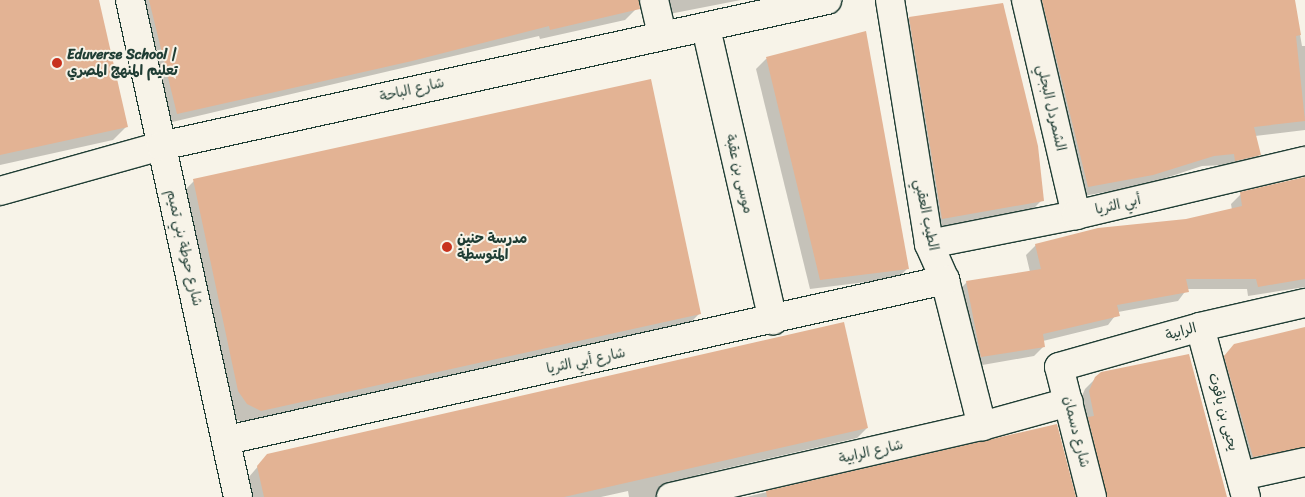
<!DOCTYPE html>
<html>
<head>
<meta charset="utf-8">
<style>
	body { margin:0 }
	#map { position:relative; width:1305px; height:497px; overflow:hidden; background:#f7f3e8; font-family:Sriracha,"Playpen Sans Arabic",sans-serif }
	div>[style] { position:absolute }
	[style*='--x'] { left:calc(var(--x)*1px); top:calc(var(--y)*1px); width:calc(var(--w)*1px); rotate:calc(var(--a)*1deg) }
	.shadow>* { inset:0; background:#0003 }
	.building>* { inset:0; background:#e3b394 }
	.roads { filter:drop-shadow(1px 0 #1f3d34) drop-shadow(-1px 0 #1f3d34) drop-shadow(0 1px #1f3d34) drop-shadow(0 -1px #1f3d34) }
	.minor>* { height:28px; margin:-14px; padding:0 14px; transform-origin:14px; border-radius:14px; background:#f7f3e8 }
	.dots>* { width:14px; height:14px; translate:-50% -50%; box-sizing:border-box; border:2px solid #f7f3e8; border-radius:50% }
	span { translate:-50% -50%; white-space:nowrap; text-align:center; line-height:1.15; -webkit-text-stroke:4px #f7f3e8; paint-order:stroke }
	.poi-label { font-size:14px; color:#1f3d34; font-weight:700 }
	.left { translate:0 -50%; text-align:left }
	.street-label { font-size:14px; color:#1f3d34 }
</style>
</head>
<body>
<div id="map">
	<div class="shadow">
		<i style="clip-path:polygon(0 0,98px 0,127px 126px,113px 140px,0 165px)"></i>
		<i style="clip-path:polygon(137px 0,633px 0,635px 10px,625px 20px,540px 39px,539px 36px,168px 123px)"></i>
		<i style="clip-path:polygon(654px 0,741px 0,659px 16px)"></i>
		<i style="clip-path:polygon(1032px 0,1294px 0,1302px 46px,1305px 46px,1305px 130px,1255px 136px,1259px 155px,1248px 166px,1224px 172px,1223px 165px,1202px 166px,1141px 186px,1077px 197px)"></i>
		<i style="clip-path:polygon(1003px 4px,1042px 200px,1032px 210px,932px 228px,899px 28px,909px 18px)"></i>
		<i style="clip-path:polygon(865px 33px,908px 268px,898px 278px,810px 289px,756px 69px,766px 59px)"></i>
		<i style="clip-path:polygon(1305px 179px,1305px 287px,1248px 296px,1247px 289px,1187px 289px,1178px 301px,1118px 312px,1108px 325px,1043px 341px,1044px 346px,1034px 356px,971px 367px,957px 292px,967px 282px,1030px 272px,1026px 255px,1036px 245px,1187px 221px,1232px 210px,1231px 204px,1241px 194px)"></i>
		<i style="clip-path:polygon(194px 181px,700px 313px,685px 328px,246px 424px,233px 418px,180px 195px)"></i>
		<i style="clip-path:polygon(1305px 329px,1305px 461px,1243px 467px,1215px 367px,1224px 356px)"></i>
		<i style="clip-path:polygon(1188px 355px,1226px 497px,1095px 497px,1079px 403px,1085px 389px,1096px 378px)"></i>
		<i style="clip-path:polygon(1056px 425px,1075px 497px,746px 497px)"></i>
		<i style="clip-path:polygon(867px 428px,857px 438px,697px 475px,687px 485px,656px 494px,655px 497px,629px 497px,628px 491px,601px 497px,252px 497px,248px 478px,268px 455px)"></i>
	</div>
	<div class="building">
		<i style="clip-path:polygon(0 0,99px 0,128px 127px,0 155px)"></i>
		<i style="clip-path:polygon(149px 0,639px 0,640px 9px,550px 30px,549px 26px,412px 61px,177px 114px)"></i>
		<i style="clip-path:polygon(1042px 0,1295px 0,1301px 35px,1296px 36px,1305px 121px,1254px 127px,1261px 155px,1235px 161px,1234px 154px,1214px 156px,1153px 175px,1088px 187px)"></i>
		<i style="clip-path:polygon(1003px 3px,1038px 146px,1044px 201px,942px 219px,909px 17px)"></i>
		<i style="clip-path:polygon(866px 31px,909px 269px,820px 280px,766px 57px)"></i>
		<i style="clip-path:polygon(651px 79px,701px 314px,261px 411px,247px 404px,238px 391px,193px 179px)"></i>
		<i style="clip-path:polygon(1305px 177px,1305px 279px,1258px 287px,1256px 279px,1186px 279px,1189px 292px,1117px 305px,1120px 316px,1043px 334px,1045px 347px,981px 357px,966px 281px,1041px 269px,1035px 244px,1098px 228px,1186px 219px,1242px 206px,1240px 192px)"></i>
		<i style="clip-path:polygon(844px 322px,868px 428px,564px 497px,264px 497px,257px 466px,267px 454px)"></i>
		<i style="clip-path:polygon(1305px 327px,1305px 447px,1253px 457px,1224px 356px,1234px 344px)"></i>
		<i style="clip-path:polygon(1189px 354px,1227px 497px,1107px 497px,1088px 417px,1094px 416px,1089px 391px,1095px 377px,1101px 372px)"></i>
		<i style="clip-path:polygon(1057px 424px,1076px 497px,767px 497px,766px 491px)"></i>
	</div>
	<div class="roads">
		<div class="minor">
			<i style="--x:130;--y:0;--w:509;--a:77.74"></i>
			<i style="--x:654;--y:0;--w:36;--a:77"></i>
			<i style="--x:890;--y:0;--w:247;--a:80.9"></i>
			<i style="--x:929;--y:244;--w:39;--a:66"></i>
			<i style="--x:945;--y:280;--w:151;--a:75.8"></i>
			<i style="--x:1026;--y:0;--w:221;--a:76.9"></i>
			<i style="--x:706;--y:28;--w:300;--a:77.1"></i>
			<i style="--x:0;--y:191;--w:167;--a:-15.6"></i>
			<i style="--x:161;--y:146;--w:682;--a:-12.36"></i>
			<i style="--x:929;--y:244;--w:150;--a:-11.2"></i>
			<i style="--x:1076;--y:215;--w:235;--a:-13.3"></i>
			<i style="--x:1200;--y:327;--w:176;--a:74.9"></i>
			<i style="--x:227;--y:440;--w:736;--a:-12.56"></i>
			<i style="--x:1241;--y:476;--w:66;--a:-12.3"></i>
			<i style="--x:671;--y:497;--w:319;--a:-12.9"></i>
			<i style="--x:982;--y:426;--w:90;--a:-15.4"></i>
			<i style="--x:1092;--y:497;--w:134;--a:-104.2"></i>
			<i style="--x:1059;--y:367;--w:147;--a:-15.8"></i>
			<i style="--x:1200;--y:327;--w:108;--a:-12.9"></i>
		</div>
	</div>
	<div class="dots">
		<i style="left:57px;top:63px;background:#c8321e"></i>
		<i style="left:447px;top:247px;background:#c8321e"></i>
	</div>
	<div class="poi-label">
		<span class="left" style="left:67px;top:63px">Eduverse School |<br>تعليم المنهج المصري</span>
		<span class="left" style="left:457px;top:247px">مدرسة حنين<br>المتوسطة</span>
	</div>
	<div class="street-label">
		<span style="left:412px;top:90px;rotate:-13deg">شارع الباحة</span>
		<span style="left:1051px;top:108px;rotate:77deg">الشمردل البجلي</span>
		<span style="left:739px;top:174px;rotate:77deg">موسى بن عقبة</span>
		<span style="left:1118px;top:205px;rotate:-13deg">أبي الثريا</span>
		<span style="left:926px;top:215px;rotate:78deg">الطيب العقبي</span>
		<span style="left:184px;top:248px;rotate:77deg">شارع حوطة بني تميم</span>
		<span style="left:1181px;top:332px;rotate:-16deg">الرابية</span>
		<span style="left:586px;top:361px;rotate:-12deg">شارع أبي الثريا</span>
		<span style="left:1223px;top:412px;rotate:75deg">يحيى بن ياقوت</span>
		<span style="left:1076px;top:432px;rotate:76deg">شارع دسمان</span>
		<span style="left:871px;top:452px;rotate:-13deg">شارع الرابية</span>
	</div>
</div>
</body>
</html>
